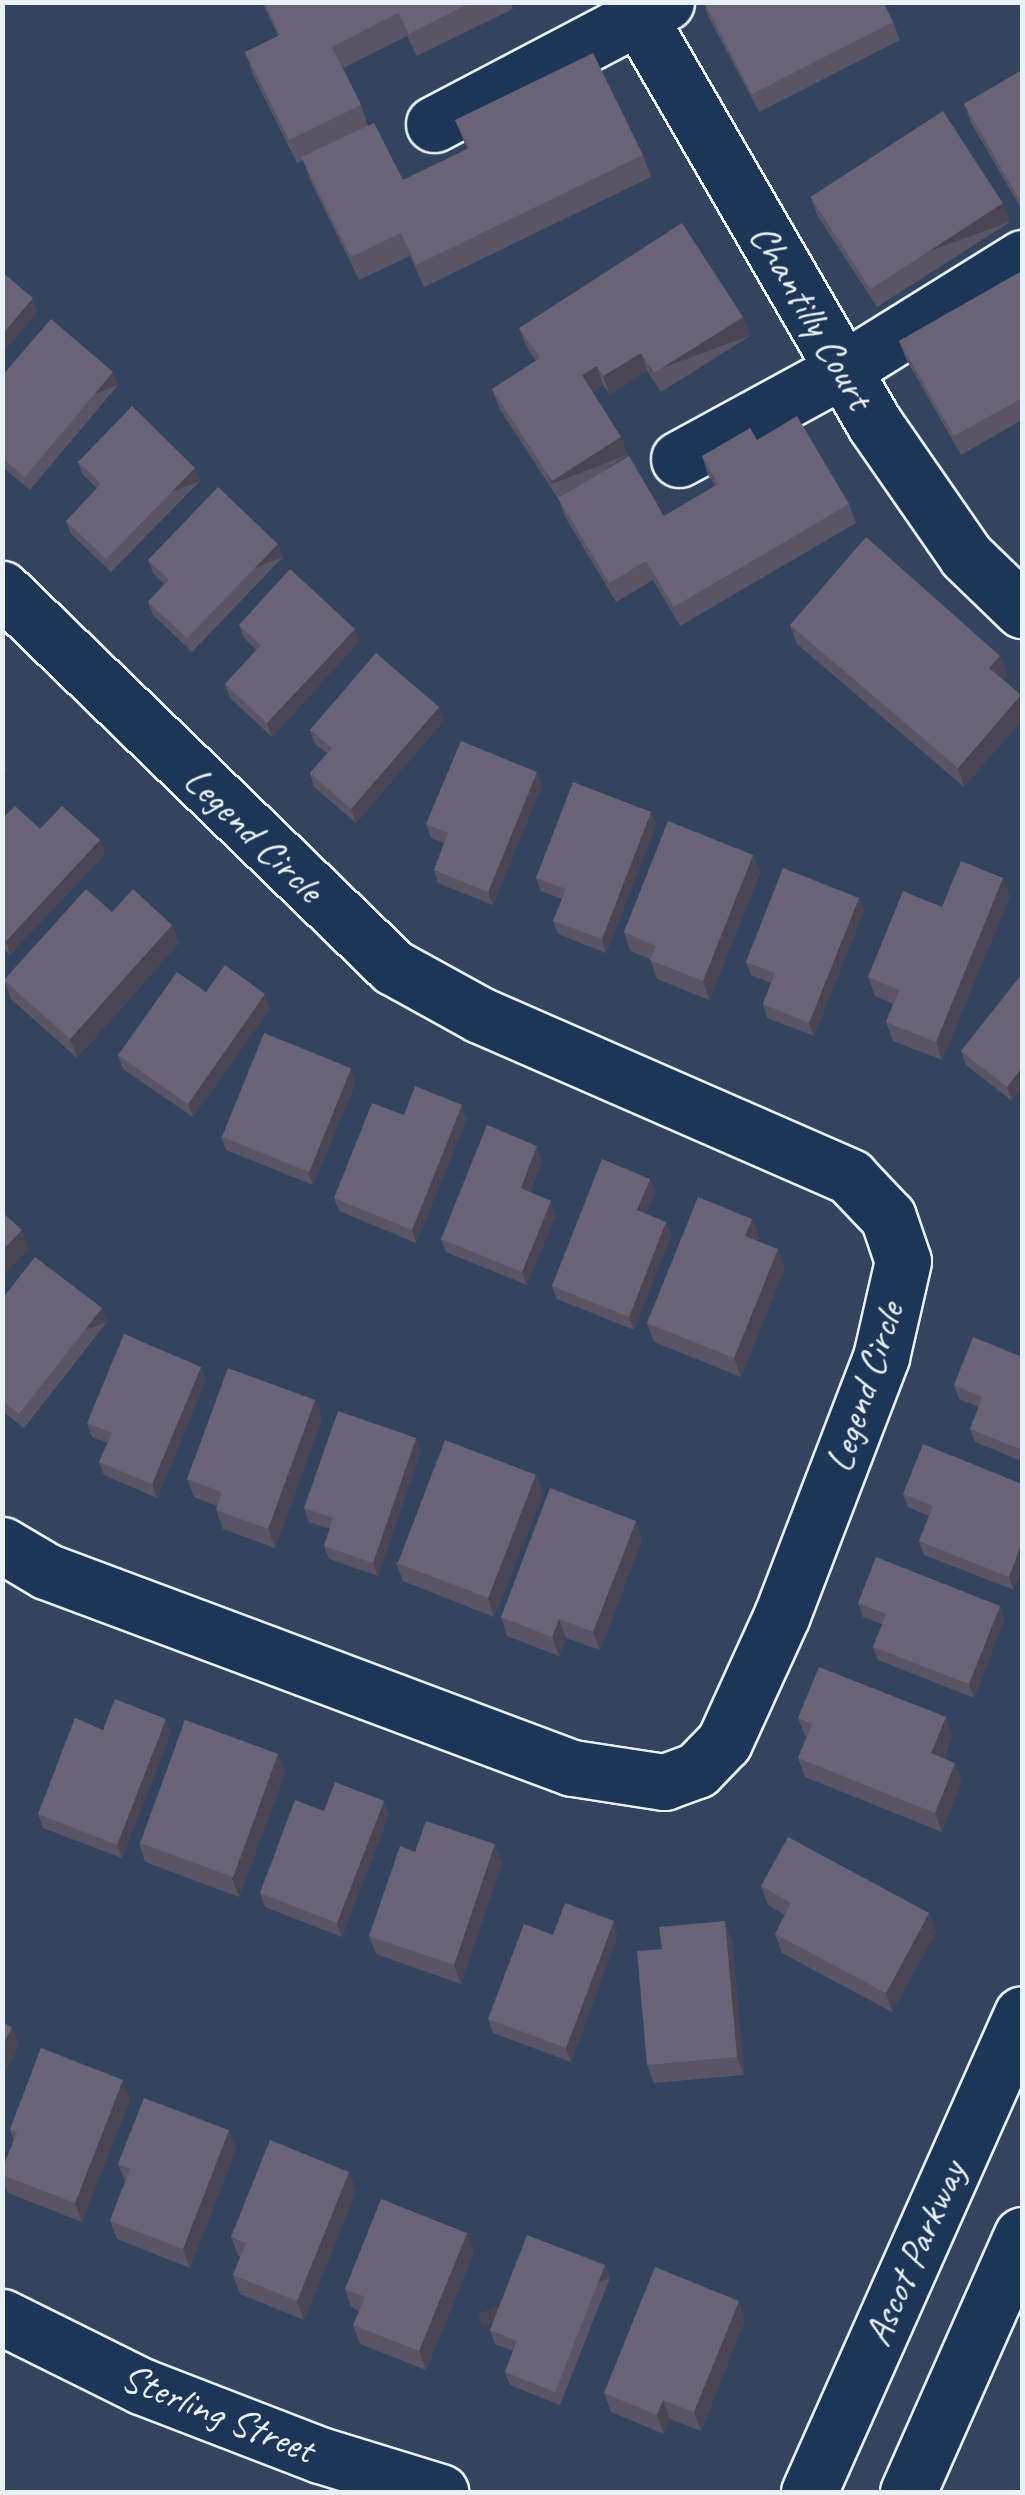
<!DOCTYPE html>
<html>
<head>
<meta charset="utf-8">
<style>
	body { margin:0 }
	#map { position:relative; width:1025px; height:2495px; overflow:hidden; background:#344360; font-family:Caveat,sans-serif }
	div>[style] { position:absolute }
	[style*='--x'] { left:calc(var(--x)*1px); top:calc(var(--y)*1px); width:calc(var(--w)*1px); rotate:calc(var(--a)*1deg) }
	.roads { filter:drop-shadow(2px 0 #e8f1f8) drop-shadow(-2px 0 #e8f1f8) drop-shadow(0 2px #e8f1f8) drop-shadow(0 -2px #e8f1f8) }
	.street>* { height:55px; margin:-27.5px; padding:0 27.5px; transform-origin:27.5px; border-radius:27.5px; background:#1d3557 }
	.secondary>* { height:55px; margin:-27.5px; padding:0 27.5px; transform-origin:27.5px; border-radius:27.5px; background:#1d3557 }
	.wall>* { inset:0; background:#595565 }
	.shaded-wall>* { inset:0; background:#494552; transform-origin:0 0 }
	.building>* { inset:0; background:#686375; transform-origin:0 0 }
	span { translate:-50% -50%; white-space:nowrap; text-align:center; line-height:1.15; -webkit-text-stroke:9px #1d3557; paint-order:stroke }
	.street-label { font-size:40px; color:#e8f1f8 }
	.frame { position:absolute; inset:0; border:5px solid #e8f1f8; pointer-events:none }
</style>
</head>
<body>
<div id="map">
	<div class="roads">
		<div class="street">
			<i style="--x:630;--y:2;--w:487;--a:59.9"></i>
			<i style="--x:874;--y:423;--w:162;--a:55.3"></i>
			<i style="--x:966;--y:556;--w:78;--a:44"></i>
			<i style="--x:434;--y:124;--w:262;--a:-27.7"></i>
			<i style="--x:679;--y:459;--w:188;--a:-28.6"></i>
			<i style="--x:844;--y:369;--w:210;--a:-31.9"></i>
			<i style="--x:2;--y:589;--w:544;--a:44.03"></i>
			<i style="--x:393;--y:967;--w:99;--a:28.9"></i>
			<i style="--x:480;--y:1015;--w:404;--a:23.6"></i>
			<i style="--x:850;--y:1177;--w:55;--a:46.5"></i>
			<i style="--x:888;--y:1217;--w:46;--a:71.2"></i>
			<i style="--x:903;--y:1261;--w:98;--a:102.9"></i>
			<i style="--x:881;--y:1357;--w:276;--a:111"></i>
			<i style="--x:782;--y:1615;--w:140;--a:114.5"></i>
			<i style="--x:724;--y:1742;--w:39;--a:134"></i>
			<i style="--x:697;--y:1770;--w:35;--a:160"></i>
			<i style="--x:664;--y:1782;--w:93;--a:-171.3"></i>
			<i style="--x:572;--y:1768;--w:562;--a:-159.47"></i>
			<i style="--x:46;--y:1571;--w:51;--a:-149.4"></i>
			<i style="--x:2;--y:2317;--w:155;--a:26.4"></i>
			<i style="--x:141;--y:2386;--w:192;--a:21.1"></i>
			<i style="--x:320;--y:2455;--w:126;--a:17.1"></i>
		</div>
		<div class="secondary">
			<i style="--x:809;--y:2492;--w:523;--a:-65.98"></i>
			<i style="--x:908;--y:2492;--w:281;--a:-66.1"></i>
		</div>
	</div>
	<div class="wall">
		<i style="clip-path:polygon(262px 2px,511px 2px,513px 9px,417px 56px,407px 36px,343px 68px,361px 105px,368px 126px,403px 180px,467px 149px,455px 120px,643px 155px,651px 177px,424px 287px,410px 256px,359px 280px,310px 180px,303px 160px,297px 163px,253px 75px,245px 52px,278px 36px)"></i>
		<i style="clip-path:polygon(703px 2px,883px 2px,893px 22px,900px 40px,759px 112px,708px 16px)"></i>
		<i style="clip-path:polygon(1022px 70px,1022px 210px,971px 123px,964px 104px)"></i>
		<i style="clip-path:polygon(811px 197px,1003px 203px,1010px 222px,877px 307px,817px 215px)"></i>
		<i style="clip-path:polygon(1022px 271px,1022px 420px,961px 455px,906px 359px,899px 341px)"></i>
		<i style="clip-path:polygon(743px 317px,750px 336px,661px 392px,647px 371px,610px 395px,603px 385px,592px 392px,621px 437px,628px 455px,600px 473px,664px 516px,715px 486px,708px 475px,702px 456px,757px 440px,849px 504px,856px 523px,680px 626px,653px 580px,616px 602px,565px 517px,559px 500px,499px 408px,492px 389px,536px 361px,526px 346px,519px 328px)"></i>
		<i style="clip-path:polygon(2px 376px,118px 385px,30px 490px,2px 467px)"></i>
		<i style="clip-path:polygon(78px 462px,195px 468px,200px 481px,111px 572px,71px 534px,66px 521px,97px 488px,83px 475px)"></i>
		<i style="clip-path:polygon(278px 544px,283px 557px,192px 652px,153px 615px,148px 602px,164px 584px,153px 573px,148px 560px)"></i>
		<i style="clip-path:polygon(239px 625px,359px 642px,272px 737px,230px 698px,225px 684px,256px 650px,244px 638px)"></i>
		<i style="clip-path:polygon(790px 625px,1000px 656px,1007px 675px,1003px 679px,1021px 695px,1022px 700px,1022px 720px,964px 787px,797px 644px)"></i>
		<i style="clip-path:polygon(439px 707px,444px 720px,356px 823px,314px 787px,310px 773px,327px 753px,315px 744px,310px 730px)"></i>
		<i style="clip-path:polygon(542px 785px,493px 905px,438px 883px,434px 870px,444px 843px,431px 838px,426px 824px)"></i>
		<i style="clip-path:polygon(651px 812px,656px 826px,606px 953px,558px 934px,553px 921px,562px 899px,541px 891px,536px 878px)"></i>
		<i style="clip-path:polygon(2px 819px,40px 829px,105px 854px,10px 955px,2px 948px)"></i>
		<i style="clip-path:polygon(753px 855px,760px 873px,709px 1000px,657px 979px,650px 959px,630px 951px,624px 932px)"></i>
		<i style="clip-path:polygon(1010px 896px,942px 1060px,893px 1041px,886px 1022px,893px 1004px,875px 996px,868px 977px,942px 907px)"></i>
		<i style="clip-path:polygon(859px 898px,864px 911px,814px 1036px,767px 1018px,763px 1004px,771px 983px,751px 975px,746px 962px)"></i>
		<i style="clip-path:polygon(112px 912px,172px 925px,179px 943px,77px 1058px,11px 999px,4px 980px)"></i>
		<i style="clip-path:polygon(1022px 974px,1012px 1101px,966px 1065px,961px 1051px)"></i>
		<i style="clip-path:polygon(206px 992px,270px 1008px,193px 1117px,123px 1069px,118px 1055px)"></i>
		<i style="clip-path:polygon(356px 1082px,313px 1185px,226px 1150px,221px 1136px)"></i>
		<i style="clip-path:polygon(467px 1118px,416px 1243px,339px 1211px,334px 1198px)"></i>
		<i style="clip-path:polygon(542px 1160px,530px 1192px,556px 1214px,527px 1285px,446px 1252px,441px 1239px)"></i>
		<i style="clip-path:polygon(650px 1179px,655px 1192px,646px 1214px,666px 1222px,671px 1235px,634px 1330px,557px 1299px,552px 1286px)"></i>
		<i style="clip-path:polygon(752px 1219px,759px 1238px,758px 1241px,785px 1268px,741px 1377px,654px 1342px,647px 1323px)"></i>
		<i style="clip-path:polygon(2px 1299px,102px 1308px,107px 1322px,24px 1428px,2px 1411px)"></i>
		<i style="clip-path:polygon(1022px 1357px,1022px 1461px,975px 1442px,970px 1429px,979px 1407px,959px 1399px,954px 1385px)"></i>
		<i style="clip-path:polygon(201px 1367px,206px 1380px,157px 1498px,104px 1475px,99px 1462px,108px 1443px,92px 1437px,87px 1423px)"></i>
		<i style="clip-path:polygon(315px 1400px,322px 1419px,275px 1548px,223px 1529px,216px 1510px,217px 1506px,194px 1497px,187px 1479px)"></i>
		<i style="clip-path:polygon(416px 1438px,421px 1451px,378px 1576px,329px 1559px,324px 1546px,330px 1529px,309px 1522px,304px 1508px)"></i>
		<i style="clip-path:polygon(536px 1475px,543px 1494px,494px 1617px,403px 1581px,396px 1563px)"></i>
		<i style="clip-path:polygon(1022px 1484px,1014px 1590px,924px 1555px,919px 1541px,929px 1516px,908px 1507px,903px 1494px)"></i>
		<i style="clip-path:polygon(636px 1521px,642px 1540px,600px 1650px,566px 1638px,559px 1656px,507px 1636px,501px 1617px)"></i>
		<i style="clip-path:polygon(858px 1603px,1000px 1606px,1004px 1620px,974px 1698px,878px 1660px,873px 1647px,882px 1624px,863px 1617px)"></i>
		<i style="clip-path:polygon(798px 1718px,952px 1736px,944px 1758px,962px 1781px,942px 1832px,805px 1777px,798px 1758px,807px 1737px,805px 1736px)"></i>
		<i style="clip-path:polygon(103px 1730px,171px 1732px,122px 1858px,43px 1828px,38px 1814px)"></i>
		<i style="clip-path:polygon(278px 1754px,285px 1773px,239px 1897px,145px 1862px,139px 1843px)"></i>
		<i style="clip-path:polygon(324px 1811px,389px 1814px,342px 1937px,265px 1907px,260px 1893px)"></i>
		<i style="clip-path:polygon(415px 1852px,502px 1863px,461px 1984px,376px 1954px,369px 1936px)"></i>
		<i style="clip-path:polygon(761px 1886px,929px 1913px,936px 1932px,892px 2012px,782px 1953px,775px 1934px,785px 1915px,768px 1905px)"></i>
		<i style="clip-path:polygon(618px 1934px,571px 2062px,493px 2033px,488px 2019px,553px 1935px)"></i>
		<i style="clip-path:polygon(732px 1940px,744px 2075px,654px 2083px,647px 2065px)"></i>
		<i style="clip-path:polygon(130px 2099px,82px 2222px,8px 2193px,2px 2178px,2px 2170px,14px 2141px,10px 2129px)"></i>
		<i style="clip-path:polygon(229px 2130px,236px 2149px,190px 2268px,117px 2239px,110px 2221px,125px 2182px,118px 2164px)"></i>
		<i style="clip-path:polygon(349px 2172px,356px 2191px,304px 2320px,240px 2294px,233px 2275px,240px 2257px,238px 2256px,231px 2237px)"></i>
		<i style="clip-path:polygon(467px 2233px,474px 2252px,426px 2370px,360px 2344px,353px 2325px,359px 2311px,351px 2307px,345px 2289px)"></i>
		<i style="clip-path:polygon(605px 2265px,610px 2278px,560px 2405px,510px 2385px,505px 2372px,513px 2351px,495px 2344px,490px 2330px)"></i>
		<i style="clip-path:polygon(745px 2320px,701px 2431px,670px 2419px,664px 2434px,611px 2412px,604px 2393px)"></i>
	</div>
	<div class="shaded-wall">
		<i style="left:1003px;top:203px;width:20px;height:157px;rotate:70deg"></i>
		<i style="clip-path:polygon(33px 298px,38px 312px,2px 354px,2px 335px)"></i>
		<i style="left:743px;top:317px;width:20px;height:105px;rotate:70deg"></i>
		<i style="clip-path:polygon(641px 353px,647px 371px,610px 395px,603px 376px)"></i>
		<i style="clip-path:polygon(597px 366px,603px 385px,588px 394px,582px 375px)"></i>
		<i style="left:113px;top:372px;width:14px;height:137px;rotate:69deg"></i>
		<i style="left:621px;top:437px;width:19px;height:82px;rotate:69deg"></i>
		<i style="left:195px;top:468px;width:14px;height:127px;rotate:69deg"></i>
		<i style="left:278px;top:544px;width:14px;height:131px;rotate:69deg"></i>
		<i style="clip-path:polygon(355px 629px,359px 642px,272px 737px,267px 723px)"></i>
		<i style="clip-path:polygon(1000px 656px,1007px 675px,996px 687px,989px 668px)"></i>
		<i style="clip-path:polygon(1021px 695px,1022px 700px,1022px 720px,964px 787px,958px 768px)"></i>
		<i style="clip-path:polygon(439px 707px,444px 720px,356px 823px,351px 809px)"></i>
		<i style="clip-path:polygon(2px 755px,8px 769px,2px 774px)"></i>
		<i style="clip-path:polygon(537px 772px,542px 785px,493px 905px,488px 892px)"></i>
		<i style="clip-path:polygon(651px 812px,656px 826px,606px 953px,602px 939px)"></i>
		<i style="clip-path:polygon(100px 840px,105px 854px,10px 955px,6px 941px)"></i>
		<i style="clip-path:polygon(753px 855px,760px 873px,709px 1000px,703px 981px)"></i>
		<i style="clip-path:polygon(1003px 878px,1010px 896px,942px 1060px,936px 1042px)"></i>
		<i style="clip-path:polygon(859px 898px,864px 911px,814px 1036px,809px 1023px)"></i>
		<i style="clip-path:polygon(172px 925px,179px 943px,77px 1058px,70px 1039px)"></i>
		<i style="clip-path:polygon(265px 994px,270px 1008px,193px 1117px,188px 1104px)"></i>
		<i style="clip-path:polygon(1022px 1068px,1022px 1088px,1012px 1101px,1007px 1087px)"></i>
		<i style="clip-path:polygon(351px 1069px,356px 1082px,313px 1185px,308px 1172px)"></i>
		<i style="clip-path:polygon(462px 1105px,467px 1118px,416px 1243px,412px 1230px)"></i>
		<i style="clip-path:polygon(537px 1146px,542px 1160px,526px 1201px,521px 1188px)"></i>
		<i style="clip-path:polygon(650px 1179px,655px 1192px,642px 1224px,637px 1210px)"></i>
		<i style="clip-path:polygon(551px 1201px,556px 1214px,527px 1285px,522px 1272px)"></i>
		<i style="clip-path:polygon(752px 1219px,759px 1238px,752px 1255px,745px 1236px)"></i>
		<i style="clip-path:polygon(666px 1222px,671px 1235px,634px 1330px,629px 1317px)"></i>
		<i style="clip-path:polygon(22px 1230px,29px 1249px,2px 1277px,2px 1251px)"></i>
		<i style="clip-path:polygon(778px 1249px,785px 1268px,741px 1377px,734px 1358px)"></i>
		<i style="left:102px;top:1308px;width:15px;height:135px;rotate:70deg"></i>
		<i style="clip-path:polygon(201px 1367px,206px 1380px,157px 1498px,152px 1484px)"></i>
		<i style="clip-path:polygon(315px 1400px,322px 1419px,275px 1548px,268px 1529px)"></i>
		<i style="clip-path:polygon(416px 1438px,421px 1451px,378px 1576px,373px 1563px)"></i>
		<i style="clip-path:polygon(536px 1475px,543px 1494px,494px 1617px,488px 1598px)"></i>
		<i style="clip-path:polygon(636px 1521px,642px 1540px,600px 1650px,593px 1632px)"></i>
		<i style="clip-path:polygon(1022px 1542px,1022px 1568px,1014px 1590px,1009px 1577px)"></i>
		<i style="clip-path:polygon(1000px 1606px,1004px 1620px,974px 1698px,969px 1684px)"></i>
		<i style="clip-path:polygon(559px 1619px,566px 1638px,559px 1656px,552px 1637px)"></i>
		<i style="clip-path:polygon(946px 1717px,952px 1736px,938px 1772px,931px 1753px)"></i>
		<i style="clip-path:polygon(166px 1719px,171px 1732px,122px 1858px,117px 1845px)"></i>
		<i style="clip-path:polygon(278px 1754px,285px 1773px,239px 1897px,232px 1878px)"></i>
		<i style="clip-path:polygon(955px 1763px,962px 1781px,942px 1832px,935px 1813px)"></i>
		<i style="clip-path:polygon(384px 1801px,389px 1814px,342px 1937px,337px 1923px)"></i>
		<i style="clip-path:polygon(495px 1844px,502px 1863px,461px 1984px,454px 1965px)"></i>
		<i style="clip-path:polygon(929px 1913px,936px 1932px,892px 2012px,886px 1993px)"></i>
		<i style="clip-path:polygon(614px 1921px,618px 1934px,571px 2062px,566px 2048px)"></i>
		<i style="clip-path:polygon(725px 1921px,732px 1940px,744px 2075px,737px 2057px)"></i>
		<i style="clip-path:polygon(12px 2027px,19px 2046px,2px 2080px,2px 2047px)"></i>
		<i style="clip-path:polygon(123px 2080px,130px 2099px,82px 2222px,75px 2203px)"></i>
		<i style="clip-path:polygon(229px 2130px,236px 2149px,190px 2268px,183px 2249px)"></i>
		<i style="clip-path:polygon(349px 2172px,356px 2191px,304px 2320px,297px 2301px)"></i>
		<i style="clip-path:polygon(467px 2233px,474px 2252px,426px 2370px,419px 2351px)"></i>
		<i style="left:605px;top:2265px;width:14px;height:136px;rotate:69deg"></i>
		<i style="clip-path:polygon(739px 2301px,745px 2320px,701px 2431px,694px 2412px)"></i>
		<i style="clip-path:polygon(663px 2400px,670px 2419px,664px 2434px,657px 2415px)"></i>
	</div>
	<div class="building">
		<i style="clip-path:polygon(264px 2px,472px 2px,409px 34px,398px 13px,332px 47px,361px 105px,289px 140px,245px 52px,280px 35px)"></i>
		<i style="clip-path:polygon(704px 2px,883px 2px,893px 22px,752px 94px)"></i>
		<i style="clip-path:polygon(593px 53px,643px 155px,416px 265px,401px 233px,351px 257px,301px 157px,374px 123px,403px 180px,469px 148px,455px 120px)"></i>
		<i style="clip-path:polygon(1022px 70px,1022px 199px,1020px 200px,964px 104px)"></i>
		<i style="left:943px;top:111px;width:110px;height:158px;rotate:57deg"></i>
		<i style="clip-path:polygon(682px 223px,743px 317px,654px 373px,641px 353px,603px 376px,597px 366px,582px 375px,621px 437px,552px 481px,492px 389px,540px 358px,519px 328px)"></i>
		<i style="clip-path:polygon(1022px 271px,1022px 398px,954px 436px,899px 341px)"></i>
		<i style="clip-path:polygon(2px 272px,33px 298px,2px 335px)"></i>
		<i style="clip-path:polygon(51px 319px,113px 372px,25px 477px,2px 458px,2px 415px,6px 412px,2px 409px,2px 376px)"></i>
		<i style="clip-path:polygon(132px 406px,195px 468px,106px 559px,66px 521px,101px 484px,78px 462px)"></i>
		<i style="clip-path:polygon(797px 416px,849px 504px,674px 607px,646px 561px,609px 583px,558px 498px,629px 456px,664px 516px,718px 484px,702px 456px,750px 428px,757px 440px)"></i>
		<i style="clip-path:polygon(218px 487px,278px 544px,187px 638px,148px 602px,169px 580px,148px 560px)"></i>
		<i style="clip-path:polygon(866px 537px,1000px 656px,989px 668px,1021px 695px,958px 768px,790px 625px)"></i>
		<i style="clip-path:polygon(290px 569px,355px 629px,267px 723px,225px 684px,261px 645px,239px 625px)"></i>
		<i style="clip-path:polygon(376px 653px,439px 707px,351px 809px,310px 773px,332px 748px,310px 730px)"></i>
		<i style="clip-path:polygon(461px 741px,537px 772px,488px 892px,434px 870px,448px 833px,426px 824px)"></i>
		<i style="clip-path:polygon(573px 782px,651px 812px,602px 939px,553px 921px,566px 889px,536px 878px)"></i>
		<i style="clip-path:polygon(15px 806px,40px 829px,62px 806px,100px 840px,6px 941px,2px 939px,2px 819px)"></i>
		<i style="clip-path:polygon(668px 821px,753px 855px,703px 981px,650px 960px,656px 946px,624px 932px)"></i>
		<i style="clip-path:polygon(961px 861px,1003px 878px,936px 1042px,886px 1022px,899px 990px,868px 977px,903px 891px,942px 907px)"></i>
		<i style="clip-path:polygon(783px 868px,859px 898px,809px 1023px,763px 1004px,775px 973px,746px 962px)"></i>
		<i style="clip-path:polygon(86px 889px,112px 912px,133px 889px,172px 925px,70px 1039px,4px 980px)"></i>
		<i style="clip-path:polygon(225px 965px,265px 994px,188px 1104px,118px 1055px,177px 972px,206px 992px)"></i>
		<i style="clip-path:polygon(1022px 974px,1022px 1068px,1007px 1087px,961px 1051px)"></i>
		<i style="left:264px;top:1033px;width:94px;height:112px;rotate:22deg"></i>
		<i style="clip-path:polygon(415px 1086px,462px 1105px,412px 1230px,334px 1198px,372px 1103px,404px 1115px)"></i>
		<i style="clip-path:polygon(487px 1125px,537px 1146px,521px 1188px,551px 1201px,522px 1272px,441px 1239px)"></i>
		<i style="clip-path:polygon(602px 1159px,650px 1179px,637px 1210px,666px 1222px,629px 1317px,552px 1286px)"></i>
		<i style="clip-path:polygon(698px 1197px,752px 1219px,745px 1236px,778px 1249px,734px 1358px,647px 1323px)"></i>
		<i style="clip-path:polygon(2px 1212px,22px 1230px,2px 1251px)"></i>
		<i style="clip-path:polygon(35px 1257px,102px 1308px,19px 1414px,2px 1401px,2px 1299px)"></i>
		<i style="clip-path:polygon(124px 1334px,201px 1367px,152px 1484px,99px 1462px,112px 1433px,87px 1423px)"></i>
		<i style="clip-path:polygon(973px 1337px,1022px 1357px,1022px 1450px,970px 1429px,982px 1397px,954px 1385px)"></i>
		<i style="clip-path:polygon(228px 1368px,315px 1400px,268px 1529px,216px 1510px,222px 1492px,187px 1479px)"></i>
		<i style="clip-path:polygon(338px 1411px,416px 1438px,373px 1563px,324px 1546px,333px 1518px,304px 1508px)"></i>
		<i style="left:445px;top:1440px;width:97px;height:132px;rotate:21deg"></i>
		<i style="clip-path:polygon(923px 1444px,1022px 1484px,1022px 1542px,1009px 1577px,919px 1541px,933px 1506px,903px 1494px)"></i>
		<i style="clip-path:polygon(550px 1488px,636px 1521px,593px 1632px,559px 1619px,552px 1637px,501px 1617px)"></i>
		<i style="clip-path:polygon(876px 1557px,1000px 1606px,969px 1684px,873px 1647px,886px 1614px,858px 1603px)"></i>
		<i style="clip-path:polygon(819px 1667px,946px 1717px,931px 1753px,955px 1763px,935px 1813px,798px 1758px,812px 1724px,798px 1718px)"></i>
		<i style="clip-path:polygon(115px 1699px,166px 1719px,117px 1845px,38px 1814px,75px 1718px,103px 1730px)"></i>
		<i style="left:185px;top:1720px;width:99px;height:131px;rotate:20deg"></i>
		<i style="clip-path:polygon(335px 1782px,384px 1801px,337px 1923px,260px 1893px,295px 1800px,324px 1811px)"></i>
		<i style="clip-path:polygon(426px 1821px,495px 1844px,454px 1965px,369px 1936px,400px 1846px,415px 1852px)"></i>
		<i style="clip-path:polygon(788px 1837px,929px 1913px,886px 1993px,775px 1934px,791px 1903px,761px 1886px)"></i>
		<i style="clip-path:polygon(565px 1903px,614px 1921px,566px 2048px,488px 2019px,524px 1924px,553px 1935px)"></i>
		<i style="clip-path:polygon(725px 1921px,737px 2057px,647px 2065px,637px 1951px,662px 1949px,659px 1927px)"></i>
		<i style="clip-path:polygon(2px 2022px,12px 2027px,2px 2047px)"></i>
		<i style="clip-path:polygon(41px 2048px,123px 2080px,75px 2203px,2px 2175px,2px 2170px,17px 2132px,10px 2129px)"></i>
		<i style="clip-path:polygon(144px 2098px,229px 2130px,183px 2249px,110px 2221px,130px 2169px,118px 2164px)"></i>
		<i style="clip-path:polygon(270px 2140px,349px 2172px,297px 2301px,233px 2275px,246px 2243px,231px 2237px)"></i>
		<i style="clip-path:polygon(381px 2199px,467px 2233px,419px 2351px,353px 2325px,365px 2297px,345px 2289px)"></i>
		<i style="clip-path:polygon(527px 2235px,605px 2265px,555px 2392px,505px 2372px,517px 2341px,490px 2330px)"></i>
		<i style="clip-path:polygon(655px 2267px,739px 2301px,694px 2412px,663px 2400px,657px 2415px,604px 2393px)"></i>
	</div>
	<div class="street-label">
		<span style="left:812px;top:316px;rotate:60deg">Chantilly Court</span>
		<span style="left:254px;top:834px;rotate:44deg">Legend Circle</span>
		<span style="left:864px;top:1387px;rotate:-72deg">Legend Circle</span>
		<span style="left:914px;top:2253px;rotate:-66deg">Ascot Parkway</span>
		<span style="left:218px;top:2413px;rotate:22deg">Sterling Street</span>
	</div>
	<div class="frame"></div>
</div>
</body>
</html>
